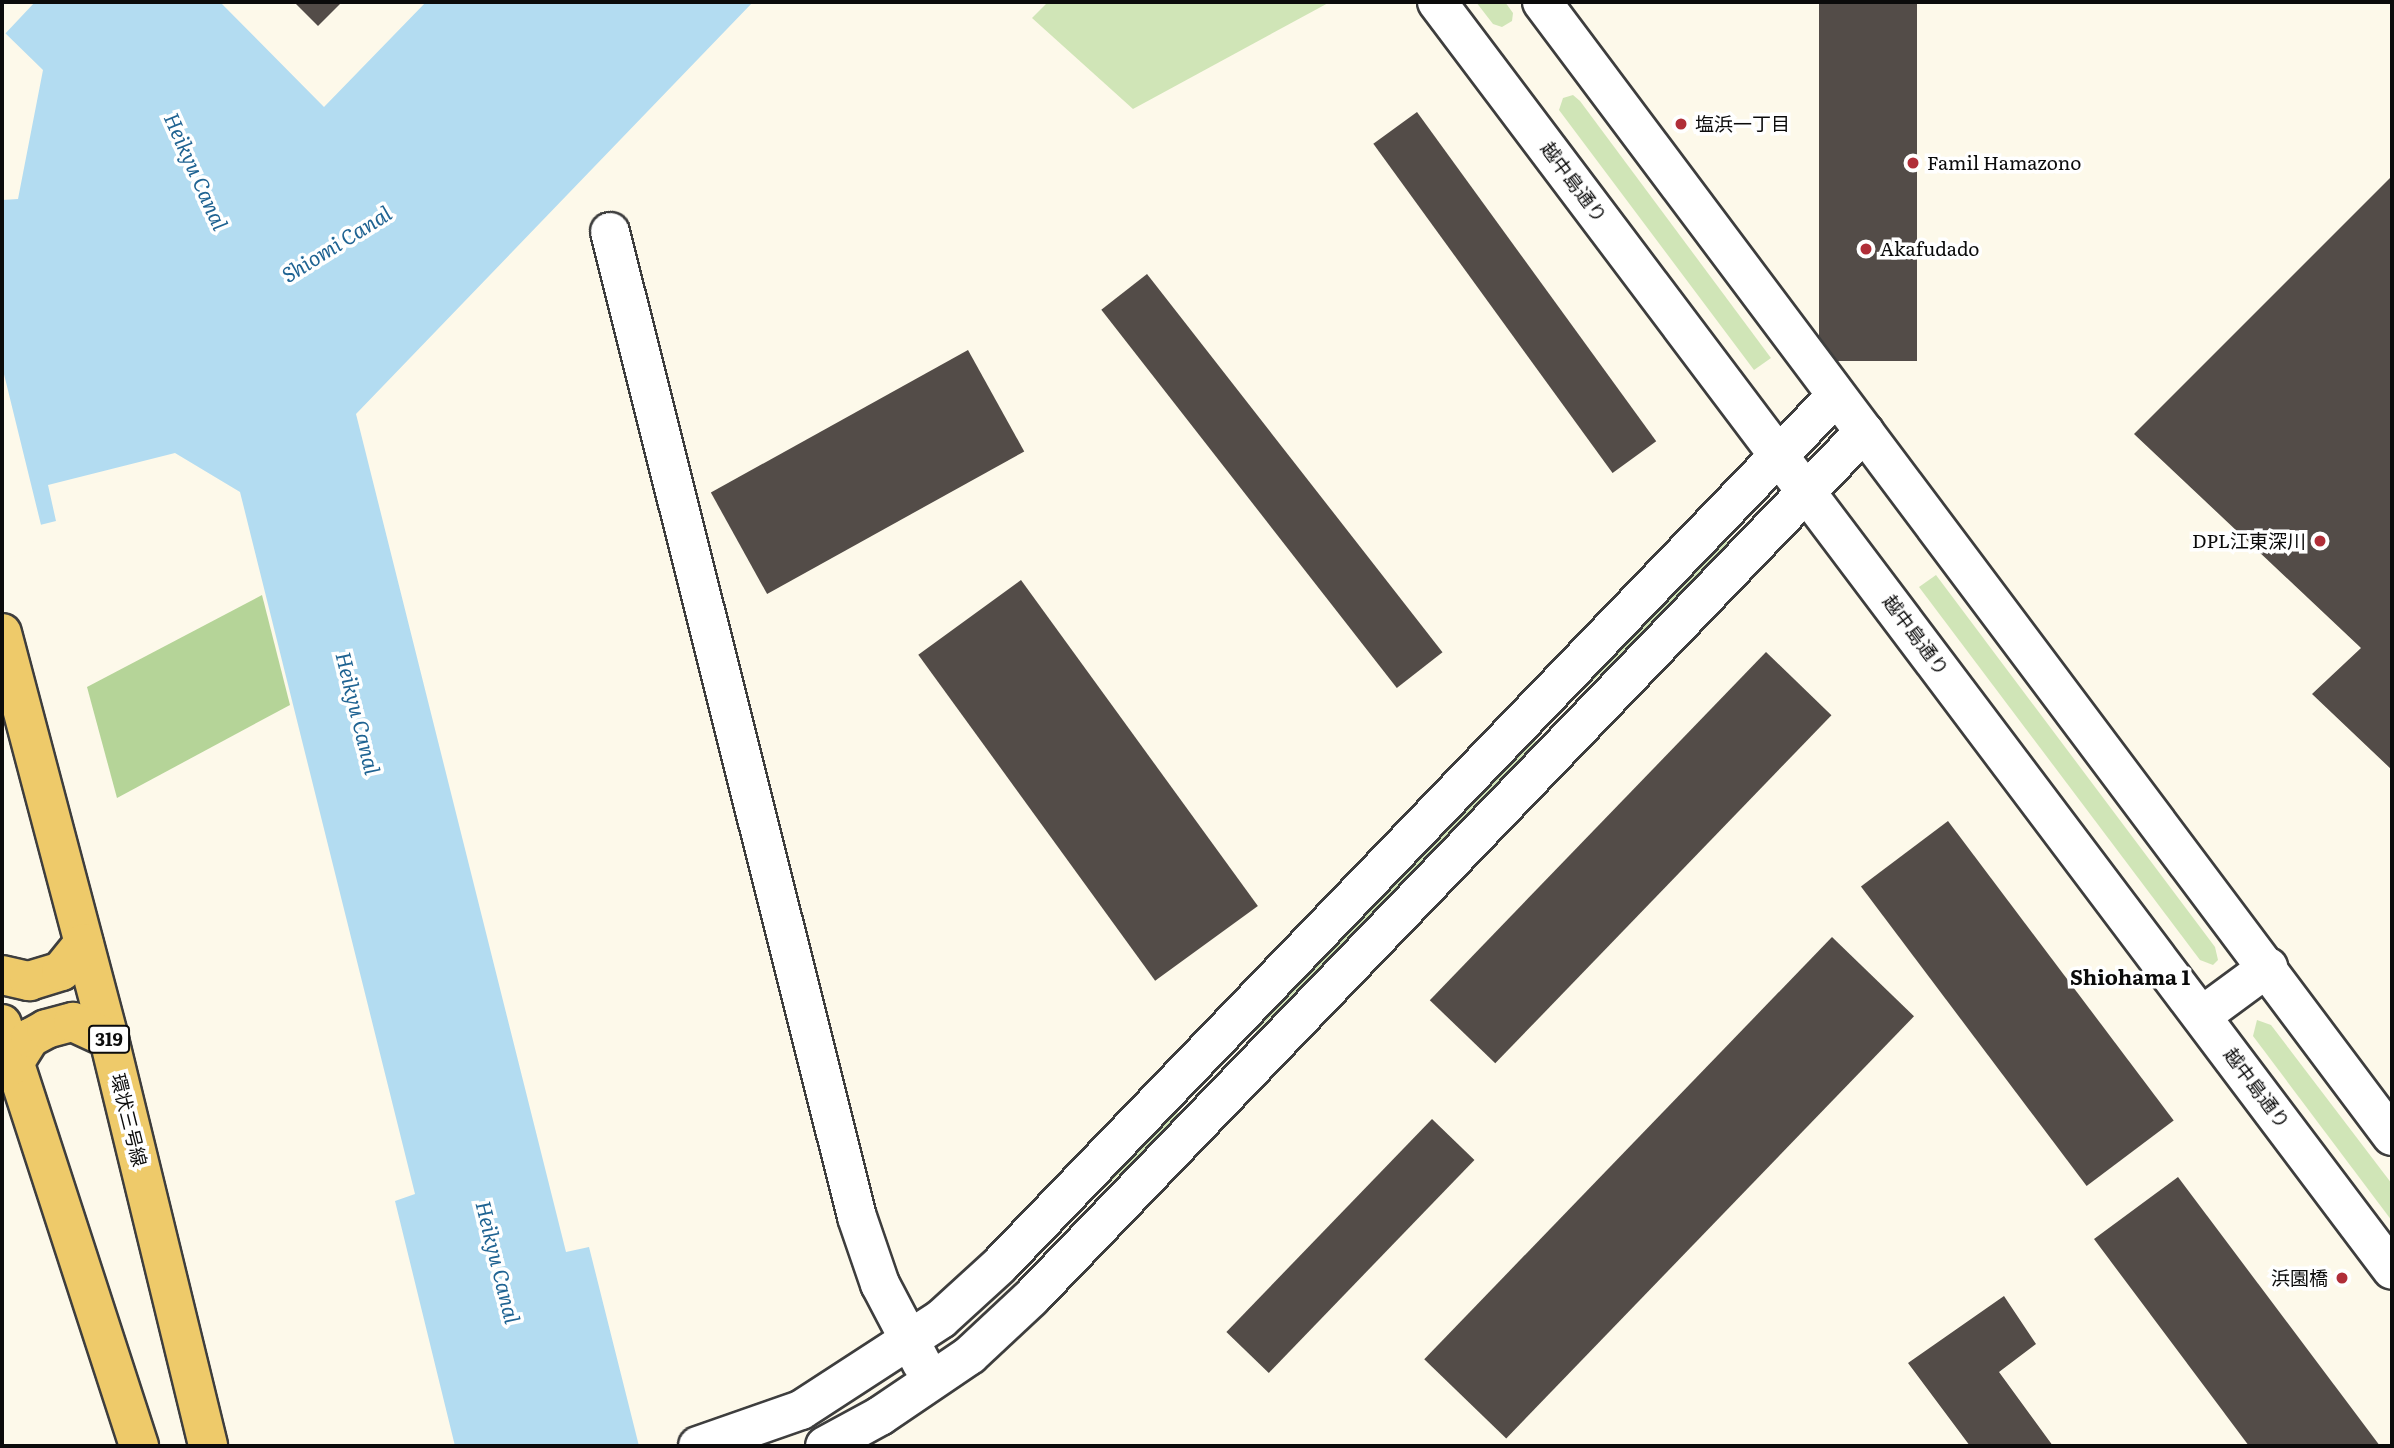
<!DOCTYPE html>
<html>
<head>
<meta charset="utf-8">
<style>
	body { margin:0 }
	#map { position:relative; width:2394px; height:1448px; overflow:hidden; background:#fdf9ea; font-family:Literata,"Noto Sans JP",serif }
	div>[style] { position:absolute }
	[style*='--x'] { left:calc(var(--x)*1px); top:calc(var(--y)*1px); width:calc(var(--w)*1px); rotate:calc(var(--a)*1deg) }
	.green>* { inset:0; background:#d0e5b7 }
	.forest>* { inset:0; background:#b5d498 }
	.water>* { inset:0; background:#b3dcf1 }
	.pier>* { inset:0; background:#fdf9ea }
	.building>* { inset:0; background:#534c48; transform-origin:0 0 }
	.roads { filter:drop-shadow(2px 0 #3e3e3e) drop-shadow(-2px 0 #3e3e3e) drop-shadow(0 2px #3e3e3e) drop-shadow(0 -2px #3e3e3e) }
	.tertiary>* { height:38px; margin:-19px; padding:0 19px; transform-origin:19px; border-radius:19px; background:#fff }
	.primary>* { height:38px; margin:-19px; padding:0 19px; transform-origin:19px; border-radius:19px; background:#eeca6a }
	.dots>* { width:19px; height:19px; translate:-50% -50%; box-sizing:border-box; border:4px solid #fff; border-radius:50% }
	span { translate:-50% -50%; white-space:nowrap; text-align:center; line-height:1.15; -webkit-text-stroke:7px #fff; paint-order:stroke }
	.shield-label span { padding:2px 5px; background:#fff; border:2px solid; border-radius:5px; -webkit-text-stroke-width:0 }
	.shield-label { font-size:18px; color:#0b0b0b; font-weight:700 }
	.poi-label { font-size:19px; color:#0b0b0b }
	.left { translate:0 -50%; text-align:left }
	.right { translate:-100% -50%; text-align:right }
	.street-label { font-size:19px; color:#0b0b0b }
	.water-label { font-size:21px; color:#1f6392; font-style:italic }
	.neighbourhood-label { font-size:21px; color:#0b0b0b; font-weight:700 }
	.frame { position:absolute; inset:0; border:4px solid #0b0b0b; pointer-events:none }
</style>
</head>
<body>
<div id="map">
	<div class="green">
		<i style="clip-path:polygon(1048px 2px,1330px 2px,1133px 109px,1032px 18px)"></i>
		<i style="clip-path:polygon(1476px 2px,1505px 2px,1513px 13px,1512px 21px,1502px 27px,1493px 24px)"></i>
		<i style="clip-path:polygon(1573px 95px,1580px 101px,1771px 358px,1754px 370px,1559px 110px,1563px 98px)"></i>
		<i style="clip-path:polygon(1726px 539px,1730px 545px,1584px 690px,1584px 685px)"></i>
		<i style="clip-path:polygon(1936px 575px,2215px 947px,2218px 960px,2213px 965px,2200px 960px,1919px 587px)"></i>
		<i style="clip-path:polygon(1530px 740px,1536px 741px,1534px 749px,1256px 1032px,1256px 1025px)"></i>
		<i style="clip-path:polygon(2257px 1020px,2271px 1025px,2392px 1184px,2392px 1221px,2253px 1036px)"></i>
		<i style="clip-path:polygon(1178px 1111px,1177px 1118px,1103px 1190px,1104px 1184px,1171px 1112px)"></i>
	</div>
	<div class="forest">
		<i style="clip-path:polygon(262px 595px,290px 705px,117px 798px,87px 687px)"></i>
	</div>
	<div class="water">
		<i style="clip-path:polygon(2px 2px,220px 2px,324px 107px,426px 2px,753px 2px,356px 414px,566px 1252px,589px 1247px,639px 1446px,455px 1446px,395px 1201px,415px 1194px,240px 492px,175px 453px,48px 485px,56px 521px,28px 528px,2px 556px,2px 200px,18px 199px,43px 70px,2px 30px)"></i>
	</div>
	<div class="pier">
		<i style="clip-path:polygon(2px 2px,35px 2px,3px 36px,2px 34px)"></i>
		<i style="clip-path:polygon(2px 366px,42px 529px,32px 531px,35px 551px,2px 560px)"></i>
	</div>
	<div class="building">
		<i style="clip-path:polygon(294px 2px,342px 2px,318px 26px)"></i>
		<i style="left:1819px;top:2px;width:98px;height:359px"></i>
		<i style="left:1417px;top:112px;width:407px;height:54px;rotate:54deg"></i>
		<i style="clip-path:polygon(2392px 176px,2392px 770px,2312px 694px,2361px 648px,2134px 434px)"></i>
		<i style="left:1147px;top:274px;width:480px;height:58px;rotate:52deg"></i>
		<i style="left:968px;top:350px;width:116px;height:294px;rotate:61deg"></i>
		<i style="left:1021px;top:580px;width:403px;height:127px;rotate:54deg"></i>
		<i style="left:1766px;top:652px;width:91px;height:484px;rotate:44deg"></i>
		<i style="left:1948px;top:821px;width:375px;height:109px;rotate:53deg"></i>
		<i style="left:1832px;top:937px;width:114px;height:587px;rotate:44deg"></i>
		<i style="left:1432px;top:1119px;width:59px;height:296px;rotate:44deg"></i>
		<i style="clip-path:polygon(2178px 1177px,2380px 1446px,2249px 1446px,2094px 1239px)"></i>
		<i style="clip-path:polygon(2004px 1296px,2036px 1344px,1999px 1372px,2053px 1446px,1970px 1446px,1908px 1363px)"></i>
	</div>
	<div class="roads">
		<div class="tertiary">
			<i style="--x:1437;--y:2;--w:1587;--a:53.01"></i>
			<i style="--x:1542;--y:2;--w:1417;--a:53.15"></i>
			<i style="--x:610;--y:232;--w:1015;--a:75.92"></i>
			<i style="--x:857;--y:1217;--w:71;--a:71.1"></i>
			<i style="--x:880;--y:1284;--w:90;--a:62.3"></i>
			<i style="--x:2203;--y:1015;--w:81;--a:-36.4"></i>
			<i style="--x:698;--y:1446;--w:109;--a:-19.3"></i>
			<i style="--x:801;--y:1410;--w:167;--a:-33"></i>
			<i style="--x:941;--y:1319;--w:79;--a:-42.4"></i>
			<i style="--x:999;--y:1266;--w:1207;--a:-46.11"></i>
			<i style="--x:825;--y:1446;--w:63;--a:-28.6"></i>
			<i style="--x:880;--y:1416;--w:109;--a:-34.1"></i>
			<i style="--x:970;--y:1355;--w:83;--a:-43.1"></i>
			<i style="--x:1031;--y:1298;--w:1202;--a:-46.11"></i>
		</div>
		<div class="primary">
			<i style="--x:2;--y:633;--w:420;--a:75.2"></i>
			<i style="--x:109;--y:1039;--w:419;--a:76.3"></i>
			<i style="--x:2;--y:975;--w:28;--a:13"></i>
			<i style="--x:29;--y:981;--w:34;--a:-17"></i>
			<i style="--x:61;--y:971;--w:36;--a:-51"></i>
			<i style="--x:2;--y:1024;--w:444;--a:72"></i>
			<i style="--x:13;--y:1065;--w:32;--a:-58"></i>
			<i style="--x:30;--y:1038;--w:18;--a:-29"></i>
			<i style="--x:46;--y:1029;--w:28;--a:-15"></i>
			<i style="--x:73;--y:1022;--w:40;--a:25"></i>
		</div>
	</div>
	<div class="dots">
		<i style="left:1681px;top:124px;background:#b02e38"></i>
		<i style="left:1913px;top:163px;background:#b02e38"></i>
		<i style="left:1866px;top:249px;background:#b02e38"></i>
		<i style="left:2320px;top:541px;background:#b02e38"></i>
		<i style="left:2342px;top:1278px;background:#b02e38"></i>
	</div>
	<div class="shield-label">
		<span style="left:109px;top:1039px">319</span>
	</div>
	<div class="poi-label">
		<span class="left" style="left:1695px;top:124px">塩浜一丁目</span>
		<span class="left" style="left:1927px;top:163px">Famil Hamazono</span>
		<span class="left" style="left:1880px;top:249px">Akafudado</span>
		<span class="right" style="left:2306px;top:541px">DPL江東深川</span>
		<span class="right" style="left:2328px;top:1278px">浜園橋</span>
	</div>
	<div class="street-label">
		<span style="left:1574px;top:182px;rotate:53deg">越中島通り</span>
		<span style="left:1916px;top:635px;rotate:53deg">越中島通り</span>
		<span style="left:2257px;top:1088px;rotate:53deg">越中島通り</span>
		<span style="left:129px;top:1120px;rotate:76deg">環状三号線</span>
	</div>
	<div class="water-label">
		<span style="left:197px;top:171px;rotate:66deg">Heikyu Canal</span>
		<span style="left:336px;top:243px;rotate:-32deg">Shiomi Canal</span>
		<span style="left:359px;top:713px;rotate:76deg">Heikyu Canal</span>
		<span style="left:499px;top:1262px;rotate:76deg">Heikyu Canal</span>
	</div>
	<div class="neighbourhood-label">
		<span style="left:2130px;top:976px">Shiohama 1</span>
	</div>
	<div class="frame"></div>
</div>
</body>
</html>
